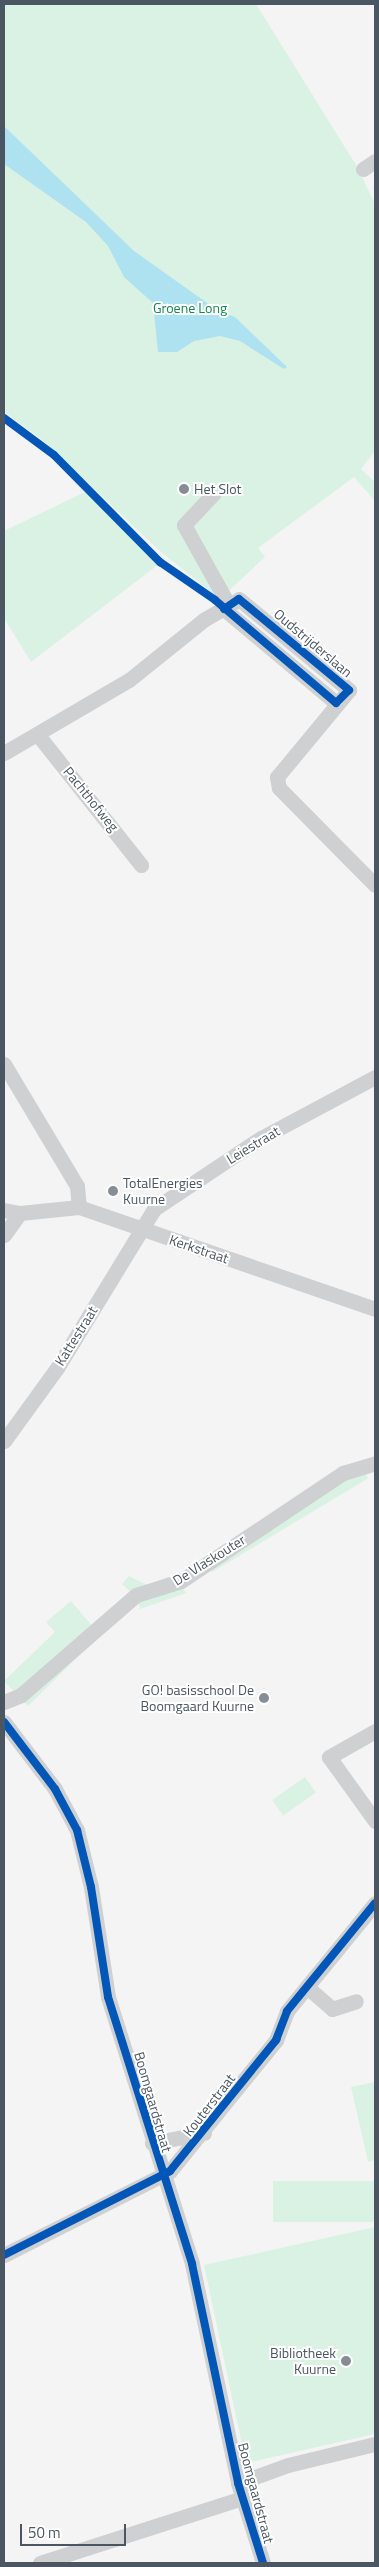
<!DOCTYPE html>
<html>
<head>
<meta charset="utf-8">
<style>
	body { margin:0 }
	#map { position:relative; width:379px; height:2567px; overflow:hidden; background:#f4f4f4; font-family:"Titillium Web",sans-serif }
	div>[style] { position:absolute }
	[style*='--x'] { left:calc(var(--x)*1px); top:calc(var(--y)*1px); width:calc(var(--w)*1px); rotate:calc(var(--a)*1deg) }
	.green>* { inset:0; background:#d9f2e3; transform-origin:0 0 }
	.water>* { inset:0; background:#aee2f0 }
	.minor>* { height:15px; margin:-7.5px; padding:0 7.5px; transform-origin:7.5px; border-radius:7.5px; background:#ced0d2 }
	.cycleway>* { height:8px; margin:-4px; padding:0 4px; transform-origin:4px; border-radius:4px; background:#0057b8 }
	.dots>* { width:14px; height:14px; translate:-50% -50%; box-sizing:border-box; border:2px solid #fff; border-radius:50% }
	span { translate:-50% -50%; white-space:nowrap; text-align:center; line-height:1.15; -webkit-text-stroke:4px #fff; paint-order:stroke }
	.park-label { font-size:14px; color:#17864f }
	.poi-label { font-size:14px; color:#4a5661 }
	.left { translate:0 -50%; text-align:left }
	.right { translate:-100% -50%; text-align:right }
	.street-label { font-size:14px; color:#4a5661 }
	.frame { position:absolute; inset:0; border:5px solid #4a5661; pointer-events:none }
	.scale { position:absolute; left:20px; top:2524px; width:106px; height:22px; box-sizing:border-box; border:2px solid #4a5661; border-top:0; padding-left:6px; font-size:15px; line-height:18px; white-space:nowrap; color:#4a5661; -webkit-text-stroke:4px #fff; paint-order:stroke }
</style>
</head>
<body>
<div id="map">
	<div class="green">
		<i style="clip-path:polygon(4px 4px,256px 4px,356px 165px,375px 204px,375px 451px,361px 469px,375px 482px,375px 501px,354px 477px,258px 548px,265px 557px,220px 599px,162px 553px,41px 439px,4px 412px)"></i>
		<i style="clip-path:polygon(87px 491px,159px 564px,31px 662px,4px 618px,4px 531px)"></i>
		<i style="left:362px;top:1468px;width:12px;height:182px;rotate:59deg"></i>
		<i style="clip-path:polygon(176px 1574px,186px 1593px,140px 1609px,138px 1599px,122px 1584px,129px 1576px,147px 1585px)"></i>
		<i style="clip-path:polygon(71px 1601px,100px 1635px,28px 1706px,4px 1681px,55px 1632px,46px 1622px)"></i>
		<i style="left:305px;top:1777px;width:19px;height:40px;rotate:55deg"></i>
		<i style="clip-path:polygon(375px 2082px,375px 2160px,368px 2162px,351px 2087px)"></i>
		<i style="left:375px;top:2181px;width:41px;height:102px;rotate:90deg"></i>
		<i style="clip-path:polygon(375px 2227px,375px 2434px,251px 2462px,244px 2454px,204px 2265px)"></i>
	</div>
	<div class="water">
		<i style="clip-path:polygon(4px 126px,134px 251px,217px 310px,235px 317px,287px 367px,284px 369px,240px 341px,220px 336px,194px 341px,177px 352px,158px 352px,153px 303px,124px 277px,108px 246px,86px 222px,4px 164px)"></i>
	</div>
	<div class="minor">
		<i style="--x:363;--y:169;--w:14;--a:-34"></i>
		<i style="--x:214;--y:493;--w:44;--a:133.2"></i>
		<i style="--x:184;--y:525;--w:86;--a:60.8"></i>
		<i style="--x:226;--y:600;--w:9;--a:103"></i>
		<i style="--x:224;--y:609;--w:146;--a:40"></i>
		<i style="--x:38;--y:735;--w:166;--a:51.6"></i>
		<i style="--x:4;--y:753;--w:145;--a:-30.3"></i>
		<i style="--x:129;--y:680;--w:97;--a:-38.8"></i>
		<i style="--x:205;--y:619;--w:39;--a:-30"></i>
		<i style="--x:239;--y:599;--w:143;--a:39.6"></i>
		<i style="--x:349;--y:690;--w:113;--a:129.6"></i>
		<i style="--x:277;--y:777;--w:11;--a:80"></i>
		<i style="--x:279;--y:788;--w:136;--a:45.3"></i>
		<i style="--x:4;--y:1064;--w:142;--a:59.1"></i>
		<i style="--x:77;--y:1186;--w:21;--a:85"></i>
		<i style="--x:4;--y:1210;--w:16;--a:11"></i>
		<i style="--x:20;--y:1213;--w:59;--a:-5.8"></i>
		<i style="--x:79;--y:1207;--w:313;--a:19"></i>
		<i style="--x:4;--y:1235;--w:27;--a:-54"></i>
		<i style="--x:4;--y:1441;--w:90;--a:-54"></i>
		<i style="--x:57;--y:1368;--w:186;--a:-58.6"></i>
		<i style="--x:154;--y:1209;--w:128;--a:-33.6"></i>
		<i style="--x:261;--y:1138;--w:129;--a:-28.2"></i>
		<i style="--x:4;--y:1702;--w:18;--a:-22"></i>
		<i style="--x:21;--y:1695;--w:152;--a:-41"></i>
		<i style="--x:136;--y:1595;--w:47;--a:-17.3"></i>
		<i style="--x:181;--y:1581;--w:195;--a:-33.7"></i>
		<i style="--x:343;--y:1473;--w:34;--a:-17"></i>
		<i style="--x:4;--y:1722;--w:84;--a:52.7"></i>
		<i style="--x:55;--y:1789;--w:47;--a:61.8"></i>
		<i style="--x:77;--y:1830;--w:59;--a:76.2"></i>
		<i style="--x:91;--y:1887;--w:111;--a:81.2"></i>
		<i style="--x:108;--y:1997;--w:280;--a:72.5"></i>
		<i style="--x:192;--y:2264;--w:224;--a:78.1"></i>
		<i style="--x:238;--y:2483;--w:84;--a:72.6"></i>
		<i style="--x:375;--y:1731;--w:53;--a:150.5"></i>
		<i style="--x:329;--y:1757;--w:79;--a:54.3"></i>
		<i style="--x:307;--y:1987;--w:33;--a:41"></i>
		<i style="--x:332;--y:2009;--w:25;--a:-18"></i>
		<i style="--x:152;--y:2143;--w:53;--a:-10.9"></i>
		<i style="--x:4;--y:2255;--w:186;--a:-26.8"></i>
		<i style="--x:170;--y:2171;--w:169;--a:-51"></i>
		<i style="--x:276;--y:2040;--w:31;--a:-69"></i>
		<i style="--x:287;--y:2011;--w:139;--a:-50.8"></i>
		<i style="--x:238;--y:2483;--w:53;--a:-19.8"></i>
		<i style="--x:288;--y:2465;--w:89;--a:-13.6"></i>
		<i style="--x:40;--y:2563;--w:213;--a:-17.8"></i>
	</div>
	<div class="cycleway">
		<i style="--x:4;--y:418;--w:62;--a:36.5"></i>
		<i style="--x:54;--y:455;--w:151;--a:45.3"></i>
		<i style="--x:160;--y:562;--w:67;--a:34.6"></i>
		<i style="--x:215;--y:600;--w:159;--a:40.4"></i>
		<i style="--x:336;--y:703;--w:18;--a:-45"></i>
		<i style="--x:224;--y:609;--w:18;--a:-34"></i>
		<i style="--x:239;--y:599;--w:143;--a:39.6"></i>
		<i style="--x:4;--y:1722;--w:84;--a:52.7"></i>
		<i style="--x:55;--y:1789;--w:47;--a:61.8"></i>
		<i style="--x:77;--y:1830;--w:59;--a:76.2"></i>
		<i style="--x:91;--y:1887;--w:111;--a:81.2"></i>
		<i style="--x:108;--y:1997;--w:280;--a:72.5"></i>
		<i style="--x:192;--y:2264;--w:224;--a:78.1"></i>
		<i style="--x:238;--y:2483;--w:84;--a:72.6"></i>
		<i style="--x:4;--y:2255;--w:186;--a:-26.8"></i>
		<i style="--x:170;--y:2171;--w:169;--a:-51"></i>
		<i style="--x:276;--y:2040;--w:31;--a:-69"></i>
		<i style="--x:287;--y:2011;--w:139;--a:-50.8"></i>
	</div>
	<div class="dots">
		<i style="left:184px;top:489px;background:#868d94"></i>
		<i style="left:113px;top:1191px;background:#868d94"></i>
		<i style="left:264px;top:1698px;background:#868d94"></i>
		<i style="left:346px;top:2361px;background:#868d94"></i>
	</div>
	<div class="park-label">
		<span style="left:190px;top:308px">Groene Long</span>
	</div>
	<div class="poi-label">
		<span class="left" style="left:194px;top:489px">Het Slot</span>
		<span class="left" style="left:123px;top:1191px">TotalEnergies<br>Kuurne</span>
		<span class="right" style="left:254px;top:1698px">GO! basisschool De<br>Boomgaard Kuurne</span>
		<span class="right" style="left:336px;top:2361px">Bibliotheek<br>Kuurne</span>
	</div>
	<div class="street-label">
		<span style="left:313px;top:643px;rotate:40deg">Oudstrijderslaan</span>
		<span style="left:91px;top:799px;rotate:51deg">Pachthofweg</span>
		<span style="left:253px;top:1145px;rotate:-31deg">Leiestraat</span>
		<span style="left:199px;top:1249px;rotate:19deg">Kerkstraat</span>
		<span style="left:76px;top:1336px;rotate:-58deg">Kattestraat</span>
		<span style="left:209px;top:1560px;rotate:-32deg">De Vlaskouter</span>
		<span style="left:153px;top:2102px;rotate:74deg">Boomgaardstraat</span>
		<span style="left:209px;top:2105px;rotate:-52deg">Kouterstraat</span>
		<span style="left:256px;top:2493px;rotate:75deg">Boomgaardstraat</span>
	</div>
	<div class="frame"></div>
	<div class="scale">50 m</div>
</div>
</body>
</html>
